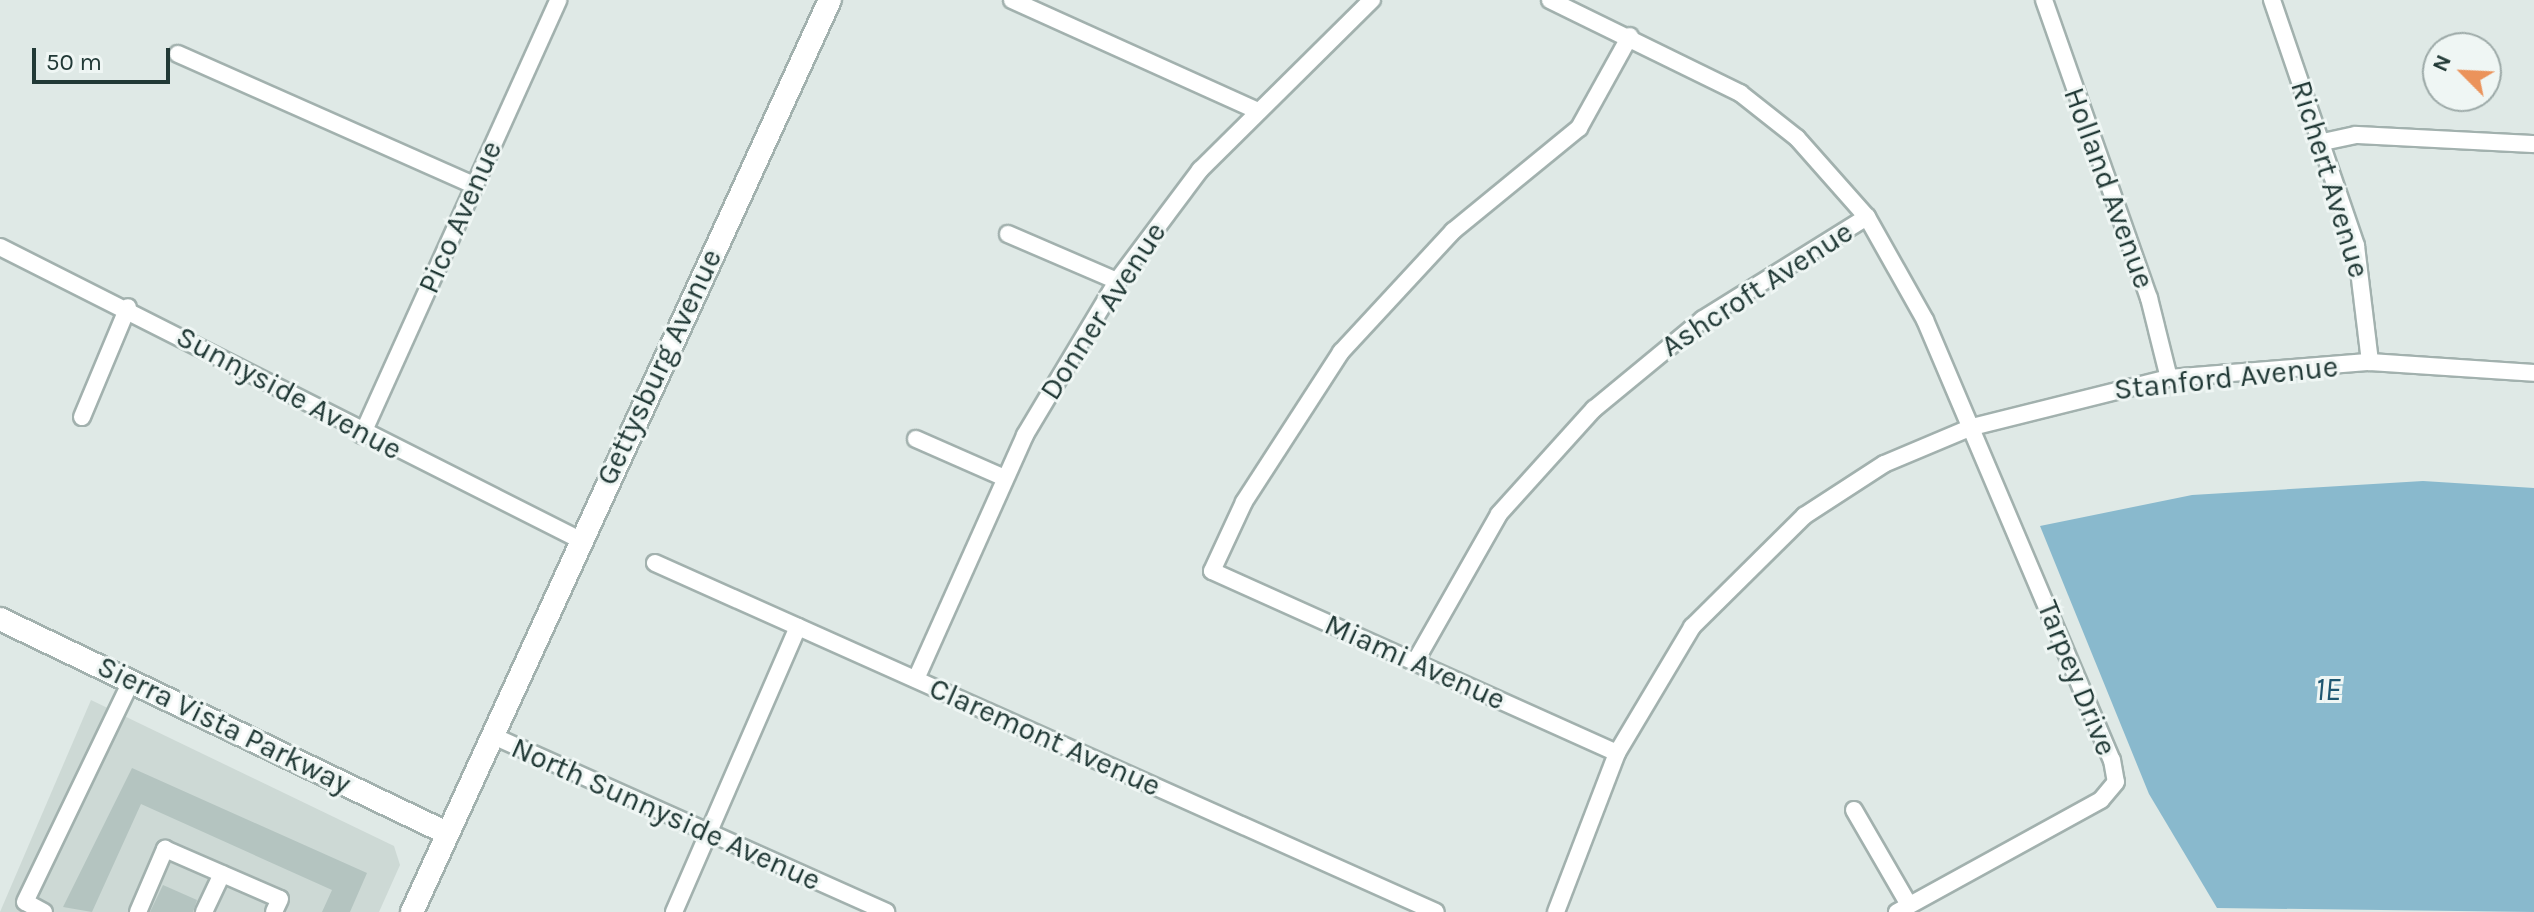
<!DOCTYPE html>
<html>
<head>
<meta charset="utf-8">
<style>
	body { margin:0 }
	#map { position:relative; width:2534px; height:912px; overflow:hidden; background:#dfe9e6; font-family:Karla,sans-serif }
	div>[style] { position:absolute }
	[style*='--x'] { left:calc(var(--x)*1px); top:calc(var(--y)*1px); width:calc(var(--w)*1px); rotate:calc(var(--a)*1deg) }
	.built>* { inset:0; background:#cdd9d5 }
	.water>* { inset:0; background:#89b9cd }
	.building>* { inset:0; background:#b4c4c0 }
	.roads { filter:drop-shadow(2px 0 #a2b1ae) drop-shadow(-2px 0 #a2b1ae) drop-shadow(0 2px #a2b1ae) drop-shadow(0 -2px #a2b1ae) }
	.street>* { height:16px; margin:-8px; padding:0 8px; transform-origin:8px; border-radius:8px; background:#fff }
	.secondary>* { height:22px; margin:-11px; padding:0 11px; transform-origin:11px; border-radius:11px; background:#fff }
	span { translate:-50% -50%; white-space:nowrap; text-align:center; line-height:1.15; -webkit-text-stroke:6px #eff6f4; paint-order:stroke }
	.street-label { font-size:30px; color:#213936 }
	.water-label { font-size:32px; color:#1e5771; font-style:italic }
	.north { position:absolute; left:2422px; top:32px; width:80px; height:80px; box-sizing:border-box; background:#eff6f4; border:2px solid #9daaa8; border-radius:50%; rotate:294deg; font-size:22px; font-weight:700; line-height:32px; text-align:center; color:#213936 }
	.north::after { content:''; display:block; margin:auto; width:28px; height:36px; background:#eb935b; clip-path:polygon(50% 0,100% 100%,50% 72%,0 100%) }
	.scale { position:absolute; left:32px; top:48px; width:138px; height:36px; box-sizing:border-box; border:4px solid #213936; border-top:0; padding-left:10px; font-size:24px; line-height:28px; white-space:nowrap; color:#213936; -webkit-text-stroke:6px #eff6f4; paint-order:stroke }
</style>
</head>
<body>
<div id="map">
	<div class="built">
		<i style="clip-path:polygon(91px 700px,394px 846px,400px 865px,379px 912px,0 912px)"></i>
	</div>
	<div class="water">
		<i style="clip-path:polygon(2423px 481px,2534px 488px,2534px 912px,2217px 908px,2149px 794px,2040px 526px,2192px 495px)"></i>
	</div>
	<div class="building">
		<i style="clip-path:polygon(132px 768px,367px 873px,350px 912px,322px 912px,332px 890px,141px 804px,92px 912px,63px 907px)"></i>
		<i style="clip-path:polygon(163px 885px,197px 900px,193px 912px,150px 912px)"></i>
	</div>
	<div class="roads">
		<div class="street">
			<i style="--x:1012;--y:0;--w:268;--a:24.3"></i>
			<i style="--x:1550;--y:0;--w:212;--a:26.1"></i>
			<i style="--x:1740;--y:93;--w:73;--a:38.3"></i>
			<i style="--x:1797;--y:138;--w:106;--a:48.5"></i>
			<i style="--x:1867;--y:217;--w:118;--a:60.6"></i>
			<i style="--x:1925;--y:320;--w:478;--a:67"></i>
			<i style="--x:2112;--y:760;--w:22;--a:80"></i>
			<i style="--x:2116;--y:782;--w:23;--a:130"></i>
			<i style="--x:2101;--y:800;--w:233;--a:151.2"></i>
			<i style="--x:2044;--y:0;--w:316;--a:70.6"></i>
			<i style="--x:2149;--y:298;--w:82;--a:76"></i>
			<i style="--x:2272;--y:0;--w:260;--a:71.1"></i>
			<i style="--x:2356;--y:246;--w:117;--a:83.1"></i>
			<i style="--x:178;--y:54;--w:323;--a:23.9"></i>
			<i style="--x:2323;--y:142;--w:34;--a:-12"></i>
			<i style="--x:2356;--y:135;--w:178;--a:2.9"></i>
			<i style="--x:1008;--y:234;--w:119;--a:23.3"></i>
			<i style="--x:0;--y:247;--w:648;--a:26.8"></i>
			<i style="--x:82;--y:417;--w:119;--a:-67.3"></i>
			<i style="--x:362;--y:435;--w:477;--a:-65.7"></i>
			<i style="--x:916;--y:439;--w:97;--a:23.7"></i>
			<i style="--x:655;--y:563;--w:855;--a:24.08"></i>
			<i style="--x:1415;--y:662;--w:170;--a:-60.4"></i>
			<i style="--x:1499;--y:514;--w:142;--a:-47.9"></i>
			<i style="--x:1594;--y:409;--w:141;--a:-39.5"></i>
			<i style="--x:1703;--y:319;--w:193;--a:-31.9"></i>
			<i style="--x:916;--y:679;--w:267;--a:-65.9"></i>
			<i style="--x:1025;--y:435;--w:179;--a:-59.1"></i>
			<i style="--x:1117;--y:281;--w:139;--a:-53.2"></i>
			<i style="--x:1200;--y:170;--w:242;--a:-44.7"></i>
			<i style="--x:491;--y:735;--w:433;--a:24.1"></i>
			<i style="--x:1617;--y:753;--w:444;--a:-155.8"></i>
			<i style="--x:1212;--y:571;--w:76;--a:-65.1"></i>
			<i style="--x:1244;--y:502;--w:179;--a:-57.1"></i>
			<i style="--x:1341;--y:352;--w:165;--a:-47.2"></i>
			<i style="--x:1453;--y:231;--w:163;--a:-39.3"></i>
			<i style="--x:1579;--y:128;--w:105;--a:-61"></i>
			<i style="--x:1854;--y:810;--w:110;--a:59.9"></i>
			<i style="--x:44;--y:912;--w:21;--a:-152"></i>
			<i style="--x:25;--y:902;--w:246;--a:-64.3"></i>
			<i style="--x:138;--y:912;--w:69;--a:-66.8"></i>
			<i style="--x:165;--y:849;--w:125;--a:23.5"></i>
			<i style="--x:280;--y:899;--w:14;--a:115"></i>
			<i style="--x:204;--y:912;--w:42;--a:-64.7"></i>
			<i style="--x:674;--y:912;--w:311;--a:-66.5"></i>
			<i style="--x:1556;--y:912;--w:170;--a:-69"></i>
			<i style="--x:1617;--y:753;--w:147;--a:-59.2"></i>
			<i style="--x:1692;--y:627;--w:158;--a:-44.7"></i>
			<i style="--x:1804;--y:516;--w:95;--a:-33"></i>
			<i style="--x:1884;--y:464;--w:95;--a:-22.8"></i>
			<i style="--x:1972;--y:427;--w:203;--a:-14"></i>
			<i style="--x:2169;--y:378;--w:202;--a:-4.6"></i>
			<i style="--x:2370;--y:362;--w:164;--a:3.8"></i>
		</div>
		<div class="secondary">
			<i style="--x:0;--y:619;--w:496;--a:25.6"></i>
			<i style="--x:412;--y:912;--w:1003;--a:-65.38"></i>
		</div>
	</div>
	<div class="street-label">
		<span style="left:2330px;top:179px;rotate:73deg">Richert Avenue</span>
		<span style="left:2109px;top:188px;rotate:70deg">Holland Avenue</span>
		<span style="left:460px;top:217px;rotate:-66deg">Pico Avenue</span>
		<span style="left:1757px;top:289px;rotate:-33deg">Ashcroft Avenue</span>
		<span style="left:1103px;top:311px;rotate:-57deg">Donner Avenue</span>
		<span style="left:659px;top:367px;rotate:-65deg">Gettysburg Avenue</span>
		<span style="left:2226px;top:378px;rotate:-6deg">Stanford Avenue</span>
		<span style="left:289px;top:393px;rotate:28deg">Sunnyside Avenue</span>
		<span style="left:1415px;top:662px;rotate:24deg">Miami Avenue</span>
		<span style="left:2077px;top:678px;rotate:68deg">Tarpey Drive</span>
		<span style="left:224px;top:725px;rotate:26deg">Sierra Vista Parkway</span>
		<span style="left:1045px;top:737px;rotate:24deg">Claremont Avenue</span>
		<span style="left:666px;top:814px;rotate:24deg">North Sunnyside Avenue</span>
	</div>
	<div class="water-label">
		<span style="left:2328px;top:690px">1E</span>
	</div>
	<div class="north">N</div>
	<div class="scale">50 m</div>
</div>
</body>
</html>
